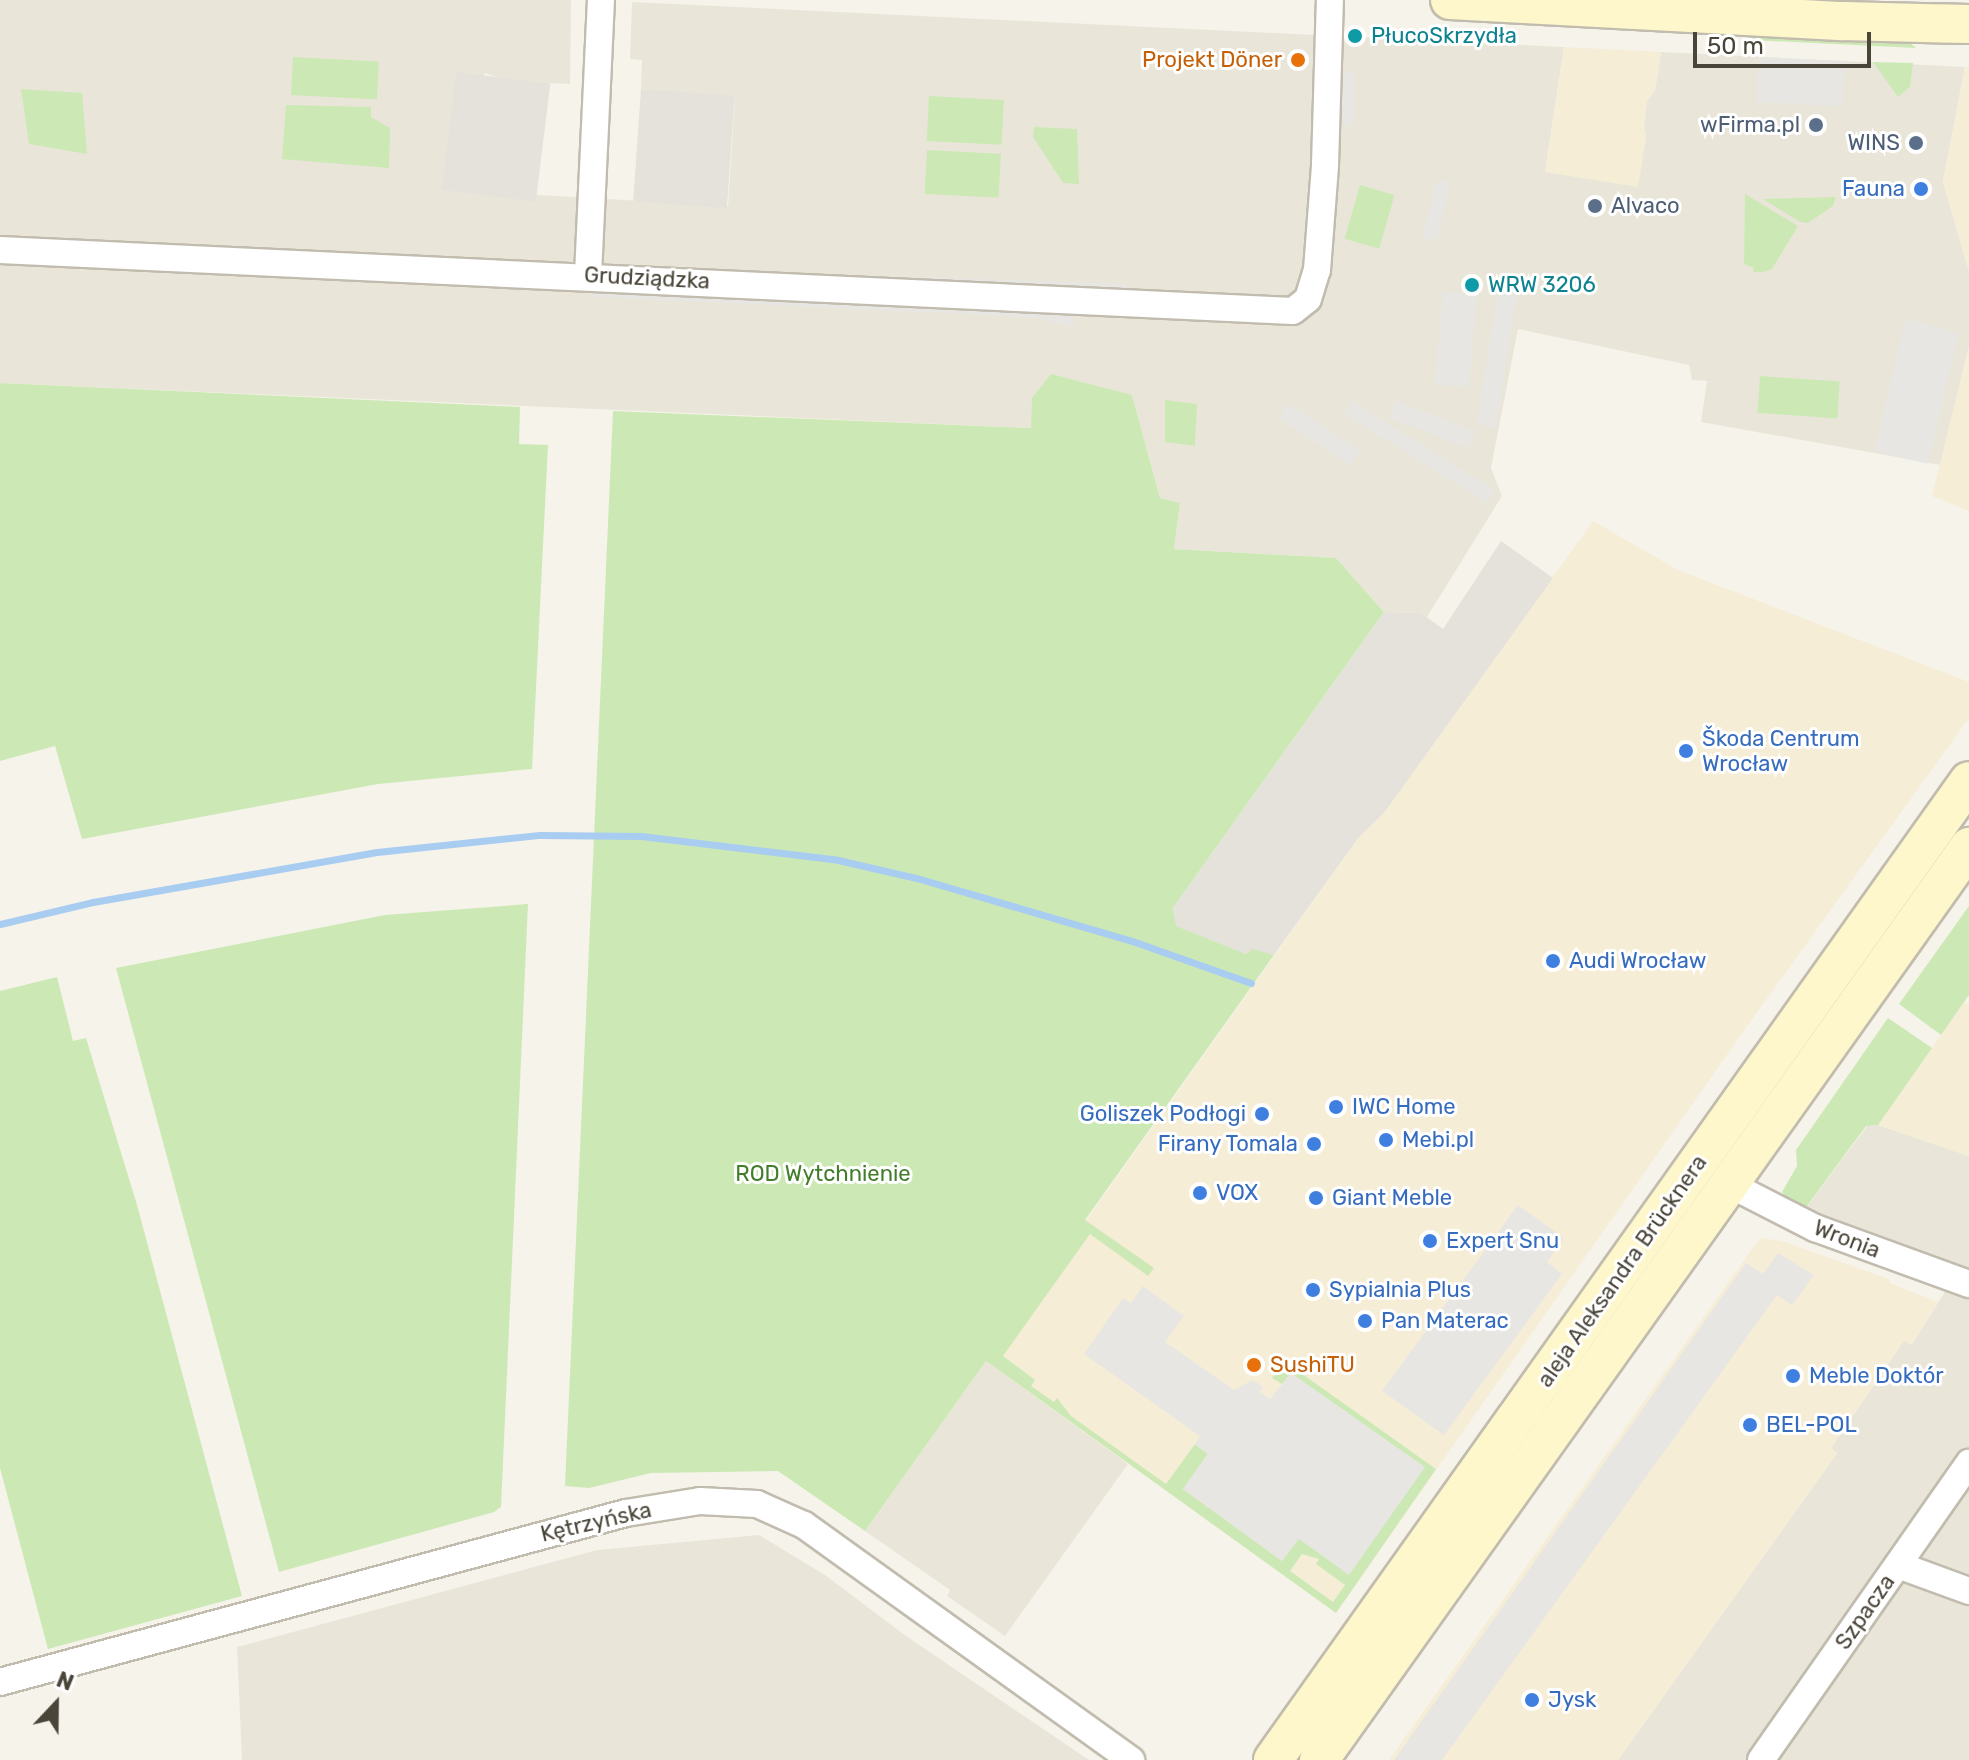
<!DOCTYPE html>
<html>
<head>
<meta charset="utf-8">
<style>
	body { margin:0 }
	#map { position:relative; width:1969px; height:1760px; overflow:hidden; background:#f6f3eb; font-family:Rubik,sans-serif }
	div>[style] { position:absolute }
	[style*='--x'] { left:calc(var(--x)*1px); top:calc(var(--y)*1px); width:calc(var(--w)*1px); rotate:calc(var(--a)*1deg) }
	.residential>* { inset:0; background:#e9e6d9 }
	.commercial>* { inset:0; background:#f6edd7 }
	.industrial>* { inset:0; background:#e5e2dc; transform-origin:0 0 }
	.green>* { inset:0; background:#cce9b5; transform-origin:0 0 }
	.parking>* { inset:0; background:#e7e6e2; transform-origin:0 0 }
	.stream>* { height:7px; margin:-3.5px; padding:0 3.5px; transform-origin:3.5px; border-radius:3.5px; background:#a9ccf1 }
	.roads { filter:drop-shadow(2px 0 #c1bcae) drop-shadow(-2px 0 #c1bcae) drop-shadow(0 2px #c1bcae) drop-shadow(0 -2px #c1bcae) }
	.minor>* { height:26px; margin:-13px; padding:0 13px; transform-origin:13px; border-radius:13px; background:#fff }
	.secondary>* { height:38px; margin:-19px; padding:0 19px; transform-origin:19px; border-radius:19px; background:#fef7cc }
	.dots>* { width:22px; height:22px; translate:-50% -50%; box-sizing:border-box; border:4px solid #fff; border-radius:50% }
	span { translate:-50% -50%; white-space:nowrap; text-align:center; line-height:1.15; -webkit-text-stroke:6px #fff; paint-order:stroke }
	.culture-label { font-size:22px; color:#0d838f }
	.left { translate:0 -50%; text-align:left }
	.food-label { font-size:22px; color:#c56008 }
	.right { translate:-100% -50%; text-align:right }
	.service-label { font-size:22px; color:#4e5e75 }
	.shop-label { font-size:22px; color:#366cbe }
	.street-label { font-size:22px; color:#4a4539 }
	.park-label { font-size:22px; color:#427d2b }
	.north { position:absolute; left:16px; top:1664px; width:80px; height:80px; -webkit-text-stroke:6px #fff; paint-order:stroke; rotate:22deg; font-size:22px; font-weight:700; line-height:32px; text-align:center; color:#4a4539 }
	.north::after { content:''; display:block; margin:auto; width:28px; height:36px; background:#4a4539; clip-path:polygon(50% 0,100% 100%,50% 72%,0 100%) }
	.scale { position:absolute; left:1693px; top:32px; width:178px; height:36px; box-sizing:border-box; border:4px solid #4a4539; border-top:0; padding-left:10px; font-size:24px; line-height:28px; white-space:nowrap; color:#4a4539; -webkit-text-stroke:6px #fff; paint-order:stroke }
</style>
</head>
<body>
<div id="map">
	<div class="residential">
		<i style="clip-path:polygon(0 0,571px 0,570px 84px,507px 81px,485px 73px,451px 190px,728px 206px,735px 97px,641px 89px,642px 60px,630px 59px,632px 2px,1564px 47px,1545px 172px,1646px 137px,1644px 125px,1647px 101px,1655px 90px,1661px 52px,1965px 67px,1943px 182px,1969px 271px,1969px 346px,1941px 465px,1701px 422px,1707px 381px,1692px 380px,1689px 365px,1518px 329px,1491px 468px,1502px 496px,1427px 617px,1421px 613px,1384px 612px,1336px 558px,1174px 549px,1180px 503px,1160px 498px,1132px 395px,1032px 398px,1032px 428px,0 383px)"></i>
		<i style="clip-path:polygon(1878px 1125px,1969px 1156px,1969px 1274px,1803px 1212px,1867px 1126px)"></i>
		<i style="clip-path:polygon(1948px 1287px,1969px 1296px,1969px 1760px,1618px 1760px,1837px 1453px,1831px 1448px,1905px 1339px,1912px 1344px)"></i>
		<i style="clip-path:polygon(986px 1361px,1128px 1464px,1005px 1636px,947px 1596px,950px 1590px,865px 1531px)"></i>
		<i style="clip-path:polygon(759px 1535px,825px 1575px,906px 1636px,1089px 1760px,242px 1760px,237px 1647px,597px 1550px)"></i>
	</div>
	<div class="commercial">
		<i style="clip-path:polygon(1564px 47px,1661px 52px,1655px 90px,1647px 101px,1644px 125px,1646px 137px,1638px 187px,1545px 172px)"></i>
		<i style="clip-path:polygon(1965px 67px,1969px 67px,1969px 271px,1943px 182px)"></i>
		<i style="clip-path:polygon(1969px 346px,1969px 511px,1932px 496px)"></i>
		<i style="clip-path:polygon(1593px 521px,1678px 570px,1969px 682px,1969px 718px,1745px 1029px,1336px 1613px,986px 1361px,1359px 837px,1384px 813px)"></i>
		<i style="clip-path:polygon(1964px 1002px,1969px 1005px,1969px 1156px,1878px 1125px)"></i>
		<i style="clip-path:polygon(1760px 1238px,1782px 1241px,1889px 1279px,1890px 1283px,1938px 1302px,1911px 1345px,1904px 1340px,1831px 1448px,1837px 1453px,1618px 1760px,1389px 1760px)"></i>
	</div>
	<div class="industrial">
		<i style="left:456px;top:72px;width:95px;height:119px;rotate:7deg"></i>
		<i style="left:641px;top:89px;width:94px;height:113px;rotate:4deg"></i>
		<i style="clip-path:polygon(1501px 541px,1553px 578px,1384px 813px,1359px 837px,1274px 955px,1253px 950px,1246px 954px,1175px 926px,1173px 908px,1384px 612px,1421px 613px,1443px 629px)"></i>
	</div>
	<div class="green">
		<i style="clip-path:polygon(1754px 35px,1905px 39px,1916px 48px,1751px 40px)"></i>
		<i style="left:293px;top:57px;width:86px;height:38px;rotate:3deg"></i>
		<i style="clip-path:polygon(1873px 62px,1913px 63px,1910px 87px,1898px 97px)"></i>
		<i style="clip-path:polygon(21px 89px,82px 93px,87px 154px,29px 144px)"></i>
		<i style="left:929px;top:96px;width:75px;height:45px;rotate:3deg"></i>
		<i style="clip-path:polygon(286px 105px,371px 107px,371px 117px,390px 128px,389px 168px,282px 159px)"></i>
		<i style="clip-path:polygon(1034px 127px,1077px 129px,1079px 184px,1063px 183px,1033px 137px)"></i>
		<i style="left:927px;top:150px;width:74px;height:44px;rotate:3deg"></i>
		<i style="left:1360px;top:185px;width:36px;height:56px;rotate:16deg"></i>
		<i style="clip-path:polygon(1745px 194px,1798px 226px,1772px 269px,1763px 272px,1753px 272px,1754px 268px,1744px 264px)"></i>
		<i style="clip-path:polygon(1836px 197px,1833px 206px,1808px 223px,1800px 222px,1763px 199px)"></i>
		<i style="clip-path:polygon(evenodd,1051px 374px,1132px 395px,1160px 498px,1180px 503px,1174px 549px,1336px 558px,1384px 612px,1173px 908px,1176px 926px,1246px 954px,1253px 949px,1274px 955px,1085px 1220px,1154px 1268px,1148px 1276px,1090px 1234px,1003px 1356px,1035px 1380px,1031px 1386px,1054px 1402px,1057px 1398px,1071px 1416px,1166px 1484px,1195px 1444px,1208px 1454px,1183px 1489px,1282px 1561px,1291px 1373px,1282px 1384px,1272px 1378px,1284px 1361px,1436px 1469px,1336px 1613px,986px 1361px,865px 1531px,778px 1471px,651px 1473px,589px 1488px,565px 1486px,613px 411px,1031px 428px,1032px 398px,1051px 374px,1302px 1554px,1319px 1559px,1316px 1564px,1345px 1585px,1333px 1602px,1290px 1571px,1302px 1554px)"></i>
		<i style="left:1760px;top:376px;width:80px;height:37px;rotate:4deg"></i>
		<i style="clip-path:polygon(0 383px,520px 407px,519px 444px,548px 445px,532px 769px,378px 784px,82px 839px,55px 746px,0 761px)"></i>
		<i style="clip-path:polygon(1165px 400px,1197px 404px,1195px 446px,1165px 442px)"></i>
		<i style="clip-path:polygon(528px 904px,501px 1507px,494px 1512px,279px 1572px,116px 968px,385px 915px)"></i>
		<i style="clip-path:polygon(1969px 906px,1969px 995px,1941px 1035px,1899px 1004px)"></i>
		<i style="clip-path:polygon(1923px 936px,1928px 942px,1774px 1157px,1775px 1149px)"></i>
		<i style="clip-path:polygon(57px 977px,73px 1041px,86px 1038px,137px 1205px,242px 1596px,48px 1649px,0 1468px,0 991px)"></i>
		<i style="clip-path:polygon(1888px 1018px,1932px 1048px,1878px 1125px,1866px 1126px,1804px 1210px,1794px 1206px,1782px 1192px,1797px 1166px,1796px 1150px)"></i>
	</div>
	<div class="parking">
		<i style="left:1759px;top:57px;width:86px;height:45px;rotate:3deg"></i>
		<i style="clip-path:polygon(1335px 71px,1355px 73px,1354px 125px,1336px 126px)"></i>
		<i style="clip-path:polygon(1451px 179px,1438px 237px,1422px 241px,1435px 183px)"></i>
		<i style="clip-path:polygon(623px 267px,1126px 284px,1126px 297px)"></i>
		<i style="left:1500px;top:279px;width:19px;height:147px;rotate:9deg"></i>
		<i style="clip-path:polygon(594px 280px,1072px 309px,1074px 328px,1040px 319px,1012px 316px,594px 297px)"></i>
		<i style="left:1443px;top:292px;width:34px;height:93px;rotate:5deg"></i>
		<i style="left:1905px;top:320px;width:55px;height:135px;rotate:13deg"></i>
		<i style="left:1352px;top:401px;width:168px;height:15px;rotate:32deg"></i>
		<i style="left:1396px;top:401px;width:85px;height:18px;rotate:21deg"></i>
		<i style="left:1289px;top:404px;width:85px;height:18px;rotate:33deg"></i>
		<i style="clip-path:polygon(1518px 1205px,1564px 1238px,1547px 1262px,1562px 1274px,1444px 1435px,1382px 1391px)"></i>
		<i style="clip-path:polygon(1778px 1253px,1814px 1275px,1792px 1305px,1777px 1295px,1442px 1760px,1394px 1760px,1746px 1263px,1763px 1274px)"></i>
		<i style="clip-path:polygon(1143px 1286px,1184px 1316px,1165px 1342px,1234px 1390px,1253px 1380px,1263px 1387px,1259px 1392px,1270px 1399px,1291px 1373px,1425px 1467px,1349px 1575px,1299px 1539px,1282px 1561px,1183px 1489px,1208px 1454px,1195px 1444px,1200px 1436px,1084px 1354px,1123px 1298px,1131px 1303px)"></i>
	</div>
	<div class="stream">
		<i style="--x:0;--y:924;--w:96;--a:-13.3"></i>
		<i style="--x:93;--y:902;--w:288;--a:-10"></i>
		<i style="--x:377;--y:852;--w:164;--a:-6"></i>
		<i style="--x:540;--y:835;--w:101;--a:0.6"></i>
		<i style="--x:641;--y:836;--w:198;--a:6.9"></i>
		<i style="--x:838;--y:860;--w:84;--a:13"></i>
		<i style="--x:920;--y:879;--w:224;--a:16.3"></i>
		<i style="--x:1135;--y:942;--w:123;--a:19.5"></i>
	</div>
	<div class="roads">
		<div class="minor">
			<i style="--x:0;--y:250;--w:1294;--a:2.7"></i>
			<i style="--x:1293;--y:311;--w:19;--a:-39"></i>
			<i style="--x:1308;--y:299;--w:30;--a:-73"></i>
			<i style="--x:1317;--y:270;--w:105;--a:-85.6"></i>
			<i style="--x:1325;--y:165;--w:165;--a:-88.3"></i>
			<i style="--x:588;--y:275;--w:275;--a:-87.3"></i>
			<i style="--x:1729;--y:1184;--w:97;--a:27.1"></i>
			<i style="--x:1815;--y:1228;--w:164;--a:20"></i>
			<i style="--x:1898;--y:1565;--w:76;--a:20.1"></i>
			<i style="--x:0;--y:1682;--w:648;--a:-15.11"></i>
			<i style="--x:626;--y:1513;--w:75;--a:-9.2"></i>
			<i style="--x:700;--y:1501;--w:57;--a:3"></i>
			<i style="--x:757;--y:1504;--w:51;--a:24.1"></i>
			<i style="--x:804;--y:1525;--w:403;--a:35.7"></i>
			<i style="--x:1761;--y:1760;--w:363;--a:-55"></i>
		</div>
		<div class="secondary">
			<i style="--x:1450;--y:0;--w:394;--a:3.1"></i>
			<i style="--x:1843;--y:21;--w:126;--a:1.4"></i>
			<i style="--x:1273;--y:1760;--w:1201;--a:-54.59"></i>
			<i style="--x:1319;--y:1760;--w:1121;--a:-54.55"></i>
		</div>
	</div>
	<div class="dots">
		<i style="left:1355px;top:36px;background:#0f9aa8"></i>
		<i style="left:1298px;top:60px;background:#e8710a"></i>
		<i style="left:1816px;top:125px;background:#5c6f8a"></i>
		<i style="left:1916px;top:143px;background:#5c6f8a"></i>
		<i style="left:1921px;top:189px;background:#3f7fe0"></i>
		<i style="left:1595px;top:206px;background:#5c6f8a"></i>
		<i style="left:1472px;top:285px;background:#0f9aa8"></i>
		<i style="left:1686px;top:751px;background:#3f7fe0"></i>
		<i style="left:1553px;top:961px;background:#3f7fe0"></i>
		<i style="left:1336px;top:1107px;background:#3f7fe0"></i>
		<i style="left:1262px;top:1114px;background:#3f7fe0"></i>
		<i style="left:1386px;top:1140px;background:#3f7fe0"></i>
		<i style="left:1314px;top:1144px;background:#3f7fe0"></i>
		<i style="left:1200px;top:1193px;background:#3f7fe0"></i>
		<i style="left:1316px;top:1198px;background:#3f7fe0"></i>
		<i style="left:1430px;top:1241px;background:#3f7fe0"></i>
		<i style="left:1313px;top:1290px;background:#3f7fe0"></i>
		<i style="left:1365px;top:1321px;background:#3f7fe0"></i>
		<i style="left:1254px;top:1365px;background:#e8710a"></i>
		<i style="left:1793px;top:1376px;background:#3f7fe0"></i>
		<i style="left:1750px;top:1425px;background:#3f7fe0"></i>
		<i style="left:1532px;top:1700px;background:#3f7fe0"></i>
	</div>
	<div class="culture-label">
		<span class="left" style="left:1371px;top:36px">PłucoSkrzydła</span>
		<span class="left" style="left:1488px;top:285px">WRW 3206</span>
	</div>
	<div class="food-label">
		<span class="right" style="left:1282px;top:60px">Projekt Döner</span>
		<span class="left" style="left:1270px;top:1365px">SushiTU</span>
	</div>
	<div class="service-label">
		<span class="right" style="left:1800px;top:125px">wFirma.pl</span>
		<span class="right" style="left:1900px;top:143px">WINS</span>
		<span class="left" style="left:1611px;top:206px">Alvaco</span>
	</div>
	<div class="shop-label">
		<span class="right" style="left:1905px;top:189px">Fauna</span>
		<span class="left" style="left:1702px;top:751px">Škoda Centrum<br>Wrocław</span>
		<span class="left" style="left:1569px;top:961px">Audi Wrocław</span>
		<span class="left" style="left:1352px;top:1107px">IWC Home</span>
		<span class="right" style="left:1246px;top:1114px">Goliszek Podłogi</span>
		<span class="left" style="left:1402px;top:1140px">Mebi.pl</span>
		<span class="right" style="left:1298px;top:1144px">Firany Tomala</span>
		<span class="left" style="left:1216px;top:1193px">VOX</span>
		<span class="left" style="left:1332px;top:1198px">Giant Meble</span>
		<span class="left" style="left:1446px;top:1241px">Expert Snu</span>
		<span class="left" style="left:1329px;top:1290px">Sypialnia Plus</span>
		<span class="left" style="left:1381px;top:1321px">Pan Materac</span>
		<span class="left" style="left:1809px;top:1376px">Meble Doktór</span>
		<span class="left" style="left:1766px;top:1425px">BEL-POL</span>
		<span class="left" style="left:1548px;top:1700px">Jysk</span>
	</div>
	<div class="street-label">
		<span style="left:647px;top:278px;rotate:3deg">Grudziądzka</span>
		<span style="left:1847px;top:1239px;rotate:21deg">Wronia</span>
		<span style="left:1622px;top:1271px;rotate:-55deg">aleja Aleksandra Brücknera</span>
		<span style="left:596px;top:1522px;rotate:-13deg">Kętrzyńska</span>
		<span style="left:1865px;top:1612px;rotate:-55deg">Szpacza</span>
	</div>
	<div class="park-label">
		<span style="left:823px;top:1174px">ROD Wytchnienie</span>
	</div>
	<div class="north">N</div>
	<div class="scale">50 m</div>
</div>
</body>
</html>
